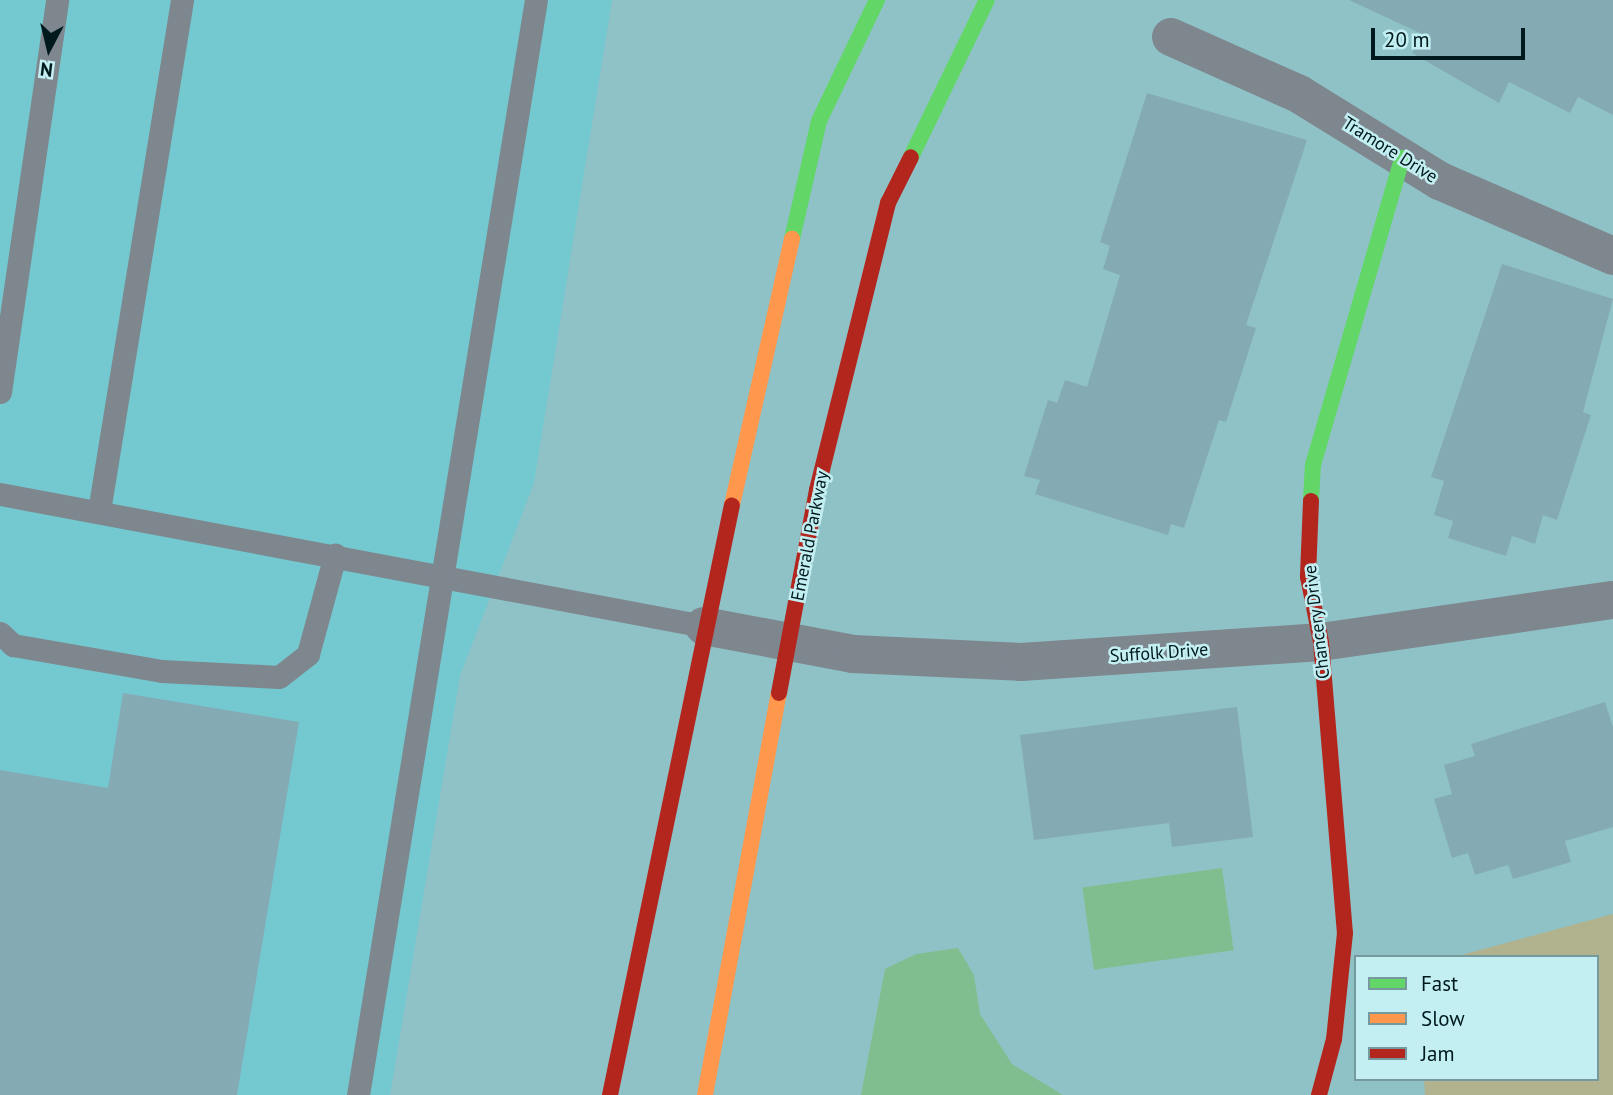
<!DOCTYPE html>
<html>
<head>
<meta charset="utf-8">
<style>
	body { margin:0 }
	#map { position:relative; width:1613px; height:1095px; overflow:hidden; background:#8fc2c7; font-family:"PT Sans",sans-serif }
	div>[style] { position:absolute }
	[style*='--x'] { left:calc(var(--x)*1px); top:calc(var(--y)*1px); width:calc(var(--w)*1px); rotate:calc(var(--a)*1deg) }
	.built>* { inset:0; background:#74c8cf }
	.green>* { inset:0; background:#b0b38e }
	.water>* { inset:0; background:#81be8f; transform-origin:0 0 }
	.building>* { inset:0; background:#84abb3 }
	.lane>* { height:23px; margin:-11.5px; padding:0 11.5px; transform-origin:11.5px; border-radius:11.5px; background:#7e868e }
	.street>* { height:38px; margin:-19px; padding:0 19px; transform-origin:19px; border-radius:19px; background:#7e868e }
	.fast>* { height:16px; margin:-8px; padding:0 8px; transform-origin:8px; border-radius:8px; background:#63d668 }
	.slow>* { height:16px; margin:-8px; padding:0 8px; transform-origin:8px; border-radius:8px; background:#ff974d }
	.jam>* { height:16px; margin:-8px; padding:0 8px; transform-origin:8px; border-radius:8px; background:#b3261e }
	span { translate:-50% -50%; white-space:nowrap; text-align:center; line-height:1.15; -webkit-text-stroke:5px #c3eff3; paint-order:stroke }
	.street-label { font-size:18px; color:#00191c }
	.legend { position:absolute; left:1354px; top:955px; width:245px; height:126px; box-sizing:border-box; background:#c3eff3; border:2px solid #75999d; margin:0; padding:9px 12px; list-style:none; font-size:21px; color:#00191c }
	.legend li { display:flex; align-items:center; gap:14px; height:35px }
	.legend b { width:35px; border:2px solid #75999d }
	.north { position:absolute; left:14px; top:14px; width:70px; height:70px; -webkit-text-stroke:5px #c3eff3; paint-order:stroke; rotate:187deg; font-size:19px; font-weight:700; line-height:28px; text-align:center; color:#00191c }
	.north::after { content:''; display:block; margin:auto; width:24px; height:32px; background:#00191c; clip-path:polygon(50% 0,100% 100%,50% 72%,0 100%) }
	.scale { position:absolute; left:1371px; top:28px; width:154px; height:32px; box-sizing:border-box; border:4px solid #00191c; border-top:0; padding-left:9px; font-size:21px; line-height:24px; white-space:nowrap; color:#00191c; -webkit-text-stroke:5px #c3eff3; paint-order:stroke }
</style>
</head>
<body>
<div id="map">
	<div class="built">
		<i style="clip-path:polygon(0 0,612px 0,534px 483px,460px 676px,390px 1095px,0 1095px)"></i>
	</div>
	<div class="green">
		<i style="clip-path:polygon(1613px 914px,1613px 1095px,1425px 1095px,1424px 1079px,1597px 1079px,1597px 957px,1454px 957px)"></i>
	</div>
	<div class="water">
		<i style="left:1222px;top:868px;width:83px;height:141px;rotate:82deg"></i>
		<i style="clip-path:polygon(958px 948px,974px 975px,980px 1014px,1012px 1064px,1063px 1095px,861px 1095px,885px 969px,916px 954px)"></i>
	</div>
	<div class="building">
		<i style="clip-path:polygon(1349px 0,1613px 0,1613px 115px,1578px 97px,1570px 113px,1509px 82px,1499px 103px,1412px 53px,1422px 34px)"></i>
		<i style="clip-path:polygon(1147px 93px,1307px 140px,1246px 325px,1256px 328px,1226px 422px,1219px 420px,1184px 528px,1171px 524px,1168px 535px,1035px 494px,1040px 480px,1024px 476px,1048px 400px,1057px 403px,1065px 380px,1087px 387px,1120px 275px,1103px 269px,1110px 246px,1100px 242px)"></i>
		<i style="clip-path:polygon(1502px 264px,1613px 299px,1583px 412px,1591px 415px,1557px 520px,1543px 515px,1535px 544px,1512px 536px,1506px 556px,1448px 538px,1453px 521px,1434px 515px,1444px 481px,1431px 477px)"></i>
		<i style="clip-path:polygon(123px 693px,299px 722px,237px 1095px,0 1095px,0 770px,108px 788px)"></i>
		<i style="clip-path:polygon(1605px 702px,1613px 727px,1613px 827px,1565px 841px,1571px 862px,1513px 879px,1508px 865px,1475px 875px,1468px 853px,1452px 858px,1434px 799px,1452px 794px,1444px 765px,1475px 756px,1471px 744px)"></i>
		<i style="clip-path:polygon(1237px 707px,1253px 837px,1172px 847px,1169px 823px,1034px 840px,1020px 735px)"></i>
	</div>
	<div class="lane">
		<i style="--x:0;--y:392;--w:396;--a:-81.7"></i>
		<i style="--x:0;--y:494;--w:716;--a:10.62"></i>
		<i style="--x:99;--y:511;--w:518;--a:-80.77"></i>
		<i style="--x:0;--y:633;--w:18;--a:43"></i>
		<i style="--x:13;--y:645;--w:151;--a:9.9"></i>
		<i style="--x:162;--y:671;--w:117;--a:2.9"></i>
		<i style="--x:279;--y:677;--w:37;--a:-38"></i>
		<i style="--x:308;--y:654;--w:103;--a:-74.7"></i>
		<i style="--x:358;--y:1095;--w:1109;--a:-80.77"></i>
	</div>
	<div class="street">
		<i style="--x:1171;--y:37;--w:140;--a:24"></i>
		<i style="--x:1299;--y:94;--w:166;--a:31.7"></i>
		<i style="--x:1440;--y:181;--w:189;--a:23.4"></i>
		<i style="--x:704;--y:626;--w:152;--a:10.6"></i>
		<i style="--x:853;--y:654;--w:168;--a:2.7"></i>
		<i style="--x:1021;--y:662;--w:301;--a:-3.8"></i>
		<i style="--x:1321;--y:642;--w:295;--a:-8.2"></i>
	</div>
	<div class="fast">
		<i style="--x:911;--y:157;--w:174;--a:-64.2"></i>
		<i style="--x:792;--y:239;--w:121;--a:-77.1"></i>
		<i style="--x:819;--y:121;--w:134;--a:-64.4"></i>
		<i style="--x:1311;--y:501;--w:36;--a:-87"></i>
		<i style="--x:1313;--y:465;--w:320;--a:-73.8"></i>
	</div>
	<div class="slow">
		<i style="--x:732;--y:505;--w:273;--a:-77.3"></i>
		<i style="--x:705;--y:1095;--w:409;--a:-79.6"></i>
	</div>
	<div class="jam">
		<i style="--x:1311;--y:501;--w:76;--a:92.3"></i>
		<i style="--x:1308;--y:577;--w:66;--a:78.7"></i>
		<i style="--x:1321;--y:642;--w:292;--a:85.3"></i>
		<i style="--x:1345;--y:933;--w:107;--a:95.9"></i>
		<i style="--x:1334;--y:1039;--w:58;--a:105"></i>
		<i style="--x:779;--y:693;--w:207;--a:-79.4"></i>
		<i style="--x:817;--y:490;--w:296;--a:-76.1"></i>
		<i style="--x:888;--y:203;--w:51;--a:-63.4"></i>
		<i style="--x:610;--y:1095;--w:602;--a:-78.32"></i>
	</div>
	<div class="street-label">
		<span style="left:1390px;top:150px;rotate:32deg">Tramore Drive</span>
		<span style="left:810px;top:536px;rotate:-79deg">Emerald Parkway</span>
		<span style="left:1317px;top:622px;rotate:-97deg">Chancery Drive</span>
		<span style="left:1159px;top:653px;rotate:-4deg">Suffolk Drive</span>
	</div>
	<ul class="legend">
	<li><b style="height:9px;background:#63d668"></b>Fast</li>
	<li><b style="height:9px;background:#ff974d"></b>Slow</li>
	<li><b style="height:9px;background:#b3261e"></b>Jam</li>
	</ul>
	<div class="north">N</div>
	<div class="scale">20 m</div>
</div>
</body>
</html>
